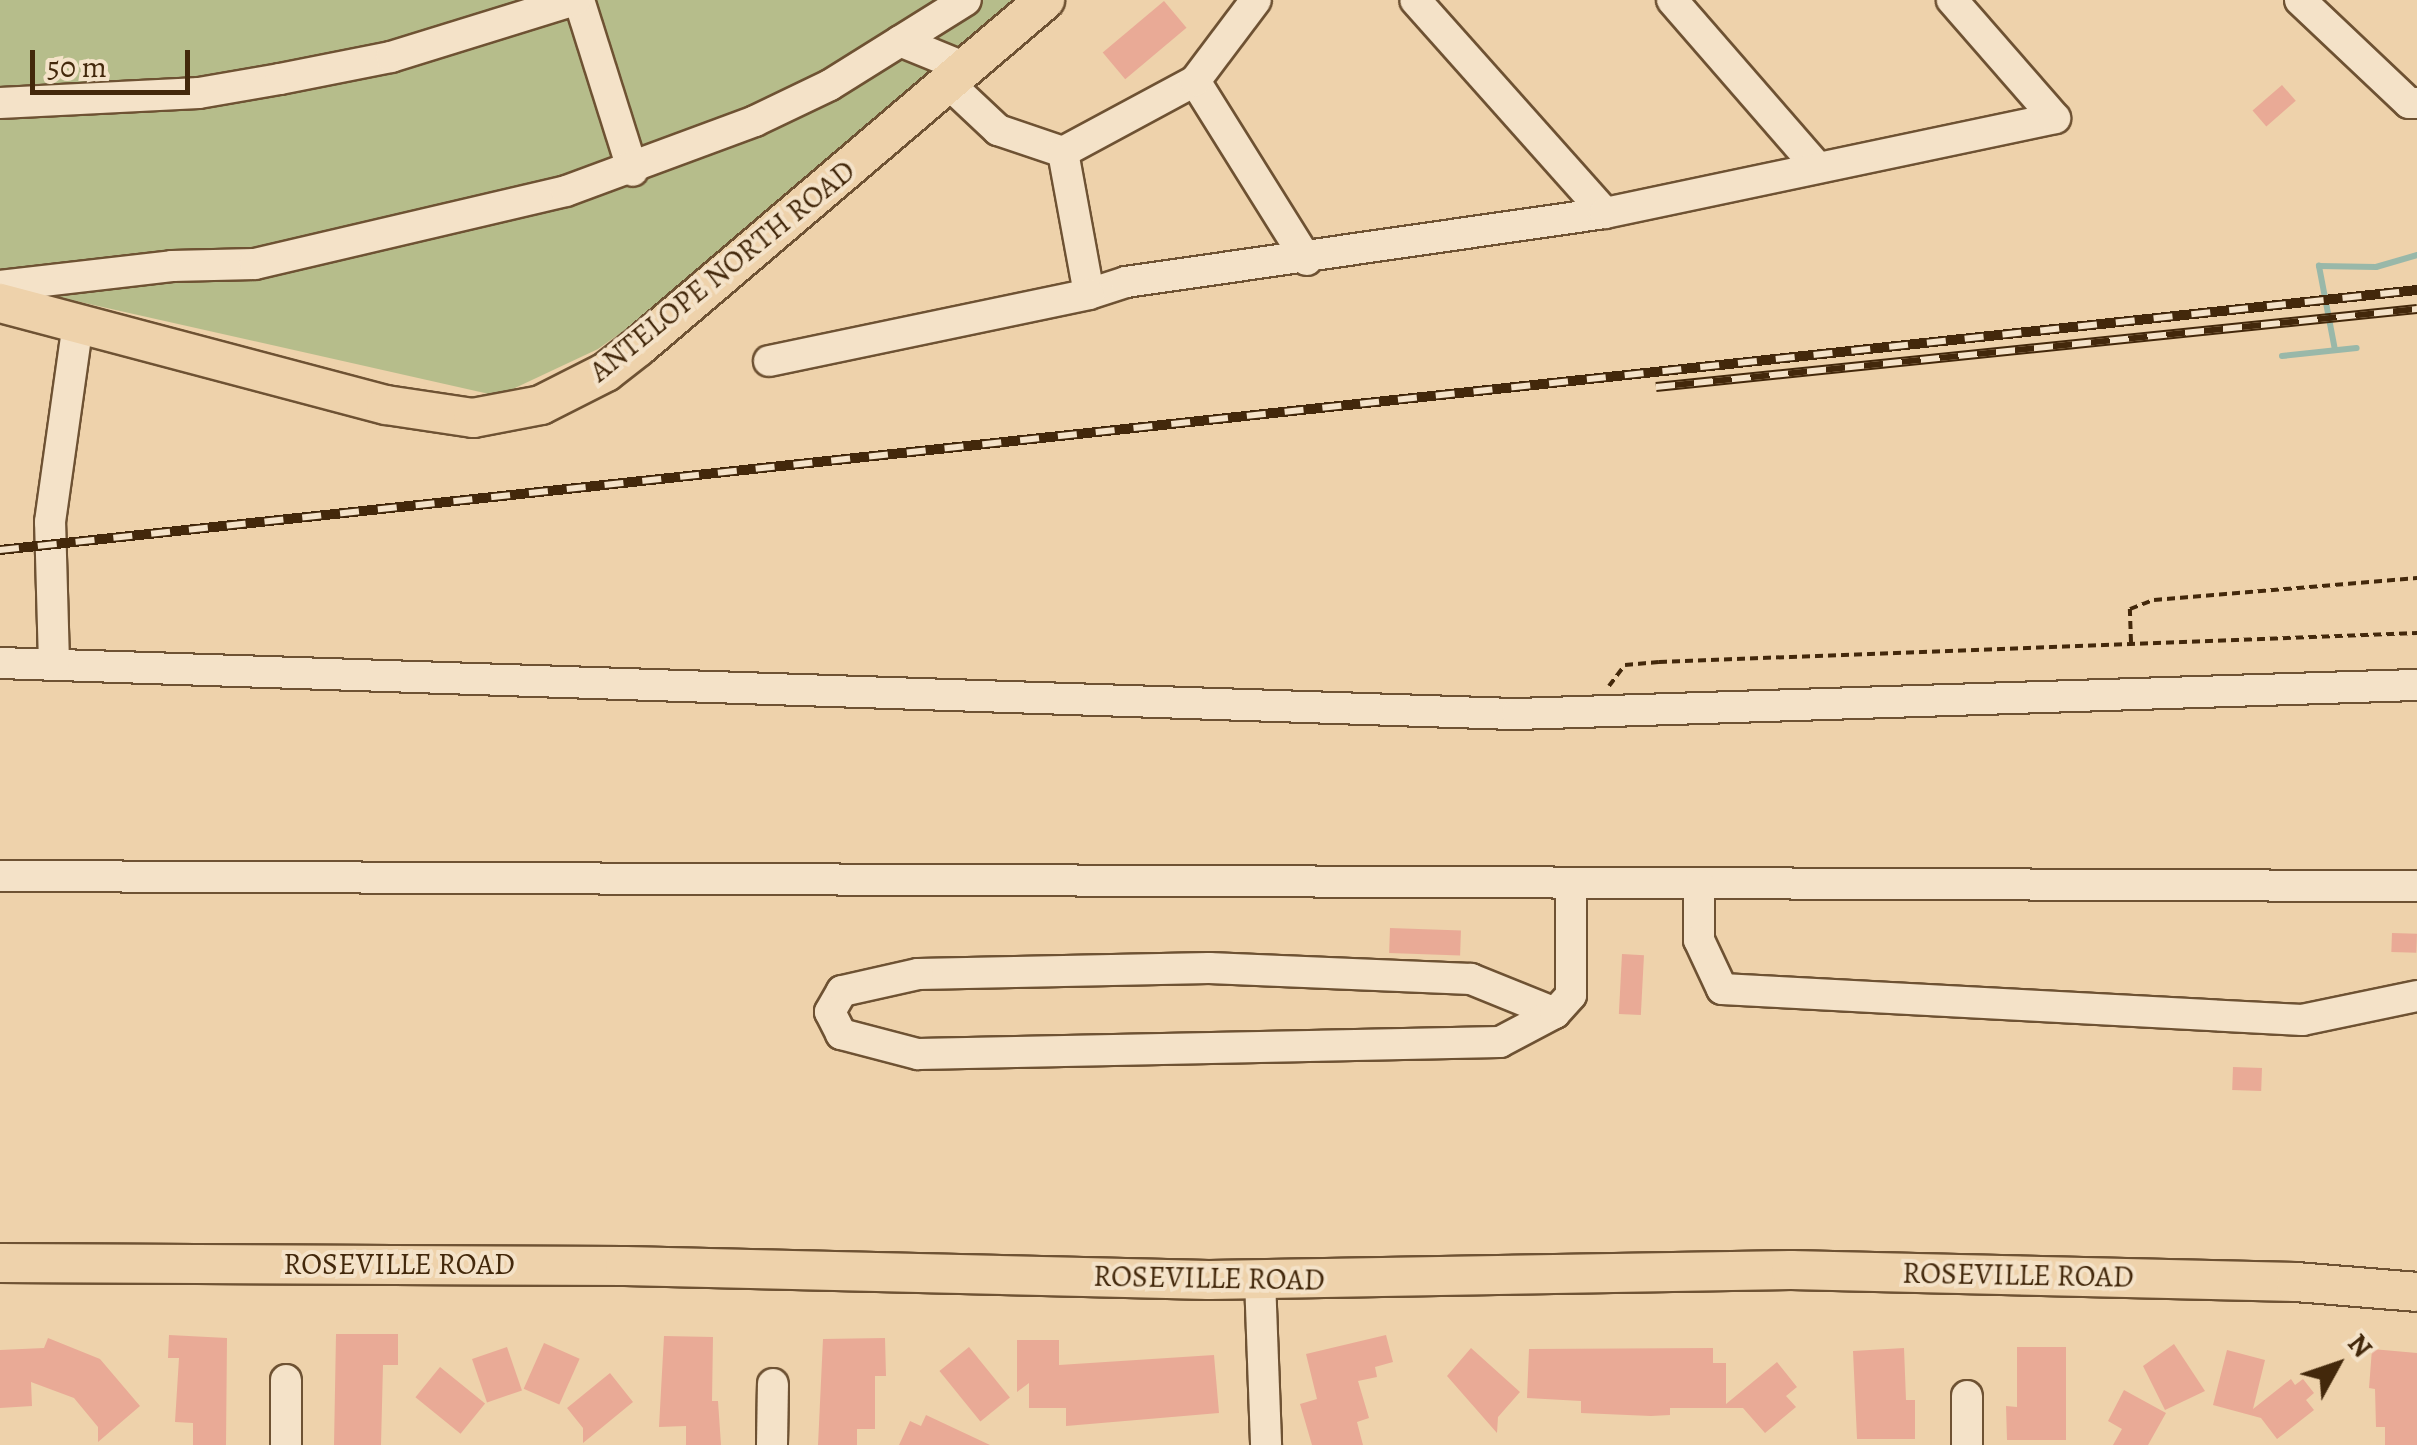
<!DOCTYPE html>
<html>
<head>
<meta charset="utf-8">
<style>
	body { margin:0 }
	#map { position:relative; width:2417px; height:1445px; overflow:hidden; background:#eed2ab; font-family:Alegreya,serif }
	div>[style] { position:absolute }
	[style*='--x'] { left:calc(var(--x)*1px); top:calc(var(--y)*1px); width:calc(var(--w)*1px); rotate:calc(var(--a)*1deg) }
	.green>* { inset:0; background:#b6bd8b }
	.stream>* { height:6px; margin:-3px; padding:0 3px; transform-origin:3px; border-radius:3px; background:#99b8a9 }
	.building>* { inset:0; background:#e9aa96; transform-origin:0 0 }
	.path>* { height:4px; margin-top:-2px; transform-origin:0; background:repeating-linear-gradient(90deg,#43280b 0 8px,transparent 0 13px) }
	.roads { filter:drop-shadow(2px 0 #6e5233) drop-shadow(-2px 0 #6e5233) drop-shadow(0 2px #6e5233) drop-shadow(0 -2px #6e5233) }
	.minor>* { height:30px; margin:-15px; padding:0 15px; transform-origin:15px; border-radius:15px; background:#f4e2c8 }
	.major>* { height:38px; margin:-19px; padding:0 19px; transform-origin:19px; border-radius:19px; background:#eed2ab }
	.rail>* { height:10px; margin-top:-5px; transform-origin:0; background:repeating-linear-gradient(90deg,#f4e2c8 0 19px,#43280b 0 38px); box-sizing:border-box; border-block:2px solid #43280b }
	span { translate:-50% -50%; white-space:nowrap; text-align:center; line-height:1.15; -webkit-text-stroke:8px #f4e2c8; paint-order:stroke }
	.street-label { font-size:30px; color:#43280b }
	.north { position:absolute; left:2287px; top:1315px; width:100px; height:100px; -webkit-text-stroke:8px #f4e2c8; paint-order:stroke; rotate:50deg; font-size:28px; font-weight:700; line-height:40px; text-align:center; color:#43280b }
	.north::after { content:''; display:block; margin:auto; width:35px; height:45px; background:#43280b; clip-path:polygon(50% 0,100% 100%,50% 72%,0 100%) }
	.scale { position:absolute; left:30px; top:50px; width:160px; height:45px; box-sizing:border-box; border:5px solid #43280b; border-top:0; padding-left:12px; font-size:30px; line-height:35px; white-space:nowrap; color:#43280b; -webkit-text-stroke:8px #f4e2c8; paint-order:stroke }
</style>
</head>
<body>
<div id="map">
	<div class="green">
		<i style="clip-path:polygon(0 0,1024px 0,720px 262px,598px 349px,498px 396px,0 284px)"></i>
	</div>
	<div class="stream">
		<i style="--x:2335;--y:350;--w:86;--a:-100.8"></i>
		<i style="--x:2319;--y:266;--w:57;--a:1"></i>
		<i style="--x:2376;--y:267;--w:43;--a:-16.3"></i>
		<i style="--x:2282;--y:356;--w:75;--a:-6.1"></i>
	</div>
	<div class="building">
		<i style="left:1164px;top:1px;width:35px;height:80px;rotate:50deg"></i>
		<i style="left:2282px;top:85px;width:21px;height:39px;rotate:49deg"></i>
		<i style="left:1390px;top:928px;width:71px;height:25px;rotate:2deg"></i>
		<i style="left:2392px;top:933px;width:25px;height:19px;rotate:2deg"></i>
		<i style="left:1622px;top:954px;width:22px;height:60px;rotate:3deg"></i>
		<i style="left:2233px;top:1067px;width:29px;height:23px;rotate:2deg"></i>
		<i style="clip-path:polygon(336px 1334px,398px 1334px,398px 1365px,383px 1365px,381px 1445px,334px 1445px)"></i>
		<i style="clip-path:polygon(169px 1335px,227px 1338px,226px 1445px,193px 1445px,193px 1423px,175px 1422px,179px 1358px,168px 1358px)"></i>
		<i style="clip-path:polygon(1386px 1335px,1393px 1362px,1375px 1367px,1377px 1377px,1358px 1381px,1369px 1418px,1357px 1422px,1363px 1445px,1312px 1445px,1300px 1404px,1317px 1399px,1306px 1354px)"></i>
		<i style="clip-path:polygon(664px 1336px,713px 1337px,712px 1401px,718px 1401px,721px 1445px,686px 1445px,686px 1426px,659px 1427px)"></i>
		<i style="clip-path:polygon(48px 1338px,100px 1359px,140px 1406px,98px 1442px,98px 1427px,74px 1398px,31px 1382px,32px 1406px,0 1408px,0 1350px,44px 1348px)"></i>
		<i style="clip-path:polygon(885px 1338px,886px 1376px,875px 1376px,875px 1429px,857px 1429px,857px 1445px,818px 1445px,823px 1339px)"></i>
		<i style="clip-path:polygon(1017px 1340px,1059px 1340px,1059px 1365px,1214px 1355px,1219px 1413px,1066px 1426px,1066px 1408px,1029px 1408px,1029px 1383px,1017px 1392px)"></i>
		<i style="left:544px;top:1343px;width:39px;height:50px;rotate:24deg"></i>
		<i style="clip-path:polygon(2174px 1344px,2205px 1391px,2165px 1410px,2143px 1366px)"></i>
		<i style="left:507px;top:1347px;width:46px;height:37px;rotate:71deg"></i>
		<i style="left:969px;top:1347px;width:65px;height:38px;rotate:51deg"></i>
		<i style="clip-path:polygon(2017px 1347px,2066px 1347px,2066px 1440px,2007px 1440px,2006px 1406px,2017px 1407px)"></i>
		<i style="clip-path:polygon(1471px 1348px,1520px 1392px,1498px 1417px,1497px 1433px,1447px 1376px)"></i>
		<i style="clip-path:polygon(1713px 1348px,1713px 1363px,1726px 1363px,1726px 1404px,1777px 1362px,1797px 1387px,1786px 1396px,1796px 1407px,1765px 1433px,1743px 1408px,1670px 1408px,1670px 1415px,1651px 1416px,1581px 1413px,1581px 1401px,1527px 1398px,1529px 1349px)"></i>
		<i style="clip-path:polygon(1904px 1348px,1906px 1400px,1915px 1400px,1915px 1439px,1857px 1439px,1853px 1351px)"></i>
		<i style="clip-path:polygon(2372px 1349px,2417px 1353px,2417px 1445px,2385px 1445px,2385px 1427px,2376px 1427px,2375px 1389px,2369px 1388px)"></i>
		<i style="clip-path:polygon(2227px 1350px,2265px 1360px,2253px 1409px,2291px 1379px,2295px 1385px,2303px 1379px,2314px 1393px,2306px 1400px,2314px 1410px,2277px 1439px,2261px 1418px,2213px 1405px)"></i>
		<i style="left:440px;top:1367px;width:58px;height:39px;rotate:39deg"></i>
		<i style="clip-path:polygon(610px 1373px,633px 1402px,583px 1443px,583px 1428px,567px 1408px)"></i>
		<i style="clip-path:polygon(2124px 1390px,2166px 1413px,2148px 1445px,2113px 1445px,2122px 1429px,2108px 1421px)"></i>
		<i style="clip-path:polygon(926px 1415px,990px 1445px,899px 1445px,910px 1421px,921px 1426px)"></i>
	</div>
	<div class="path">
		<i style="--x:2131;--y:642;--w:33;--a:-92"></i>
		<i style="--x:2130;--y:609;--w:26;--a:-21"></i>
		<i style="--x:2154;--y:600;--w:264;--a:-4.8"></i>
		<i style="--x:1609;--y:686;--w:26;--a:-53"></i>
		<i style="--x:1625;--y:665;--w:34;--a:-5"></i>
		<i style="--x:1659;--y:662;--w:759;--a:-2.19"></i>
	</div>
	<div class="roads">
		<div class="minor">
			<i style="--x:579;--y:0;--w:179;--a:72.5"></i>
			<i style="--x:1672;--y:0;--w:221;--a:49"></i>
			<i style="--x:2300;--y:0;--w:150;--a:43.4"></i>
			<i style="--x:2409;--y:103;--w:8;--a:0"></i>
			<i style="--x:900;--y:41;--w:71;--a:22.2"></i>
			<i style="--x:1195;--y:81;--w:211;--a:58"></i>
			<i style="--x:948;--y:83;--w:69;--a:43.2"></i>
			<i style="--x:998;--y:130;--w:69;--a:18.7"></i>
			<i style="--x:1063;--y:152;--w:150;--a:-28.3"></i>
			<i style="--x:1195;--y:81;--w:101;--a:-53"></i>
			<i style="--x:0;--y:103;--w:199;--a:-2.9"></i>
			<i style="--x:199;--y:93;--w:82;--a:-9.8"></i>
			<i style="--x:280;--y:79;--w:113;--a:-11.2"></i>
			<i style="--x:391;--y:57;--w:193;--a:-17.2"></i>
			<i style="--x:1063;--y:152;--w:144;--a:79.6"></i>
			<i style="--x:1089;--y:294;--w:39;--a:-18"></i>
			<i style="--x:1126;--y:282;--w:484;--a:-8.2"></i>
			<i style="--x:1605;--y:213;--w:285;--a:-131.7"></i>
			<i style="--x:1605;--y:213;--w:460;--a:-11.9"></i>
			<i style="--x:2055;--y:118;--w:157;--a:-131.1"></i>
			<i style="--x:0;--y:286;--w:173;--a:-6.6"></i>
			<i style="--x:172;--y:266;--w:83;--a:-1.4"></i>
			<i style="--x:255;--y:264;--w:319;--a:-13.2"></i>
			<i style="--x:566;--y:191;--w:202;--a:-20.3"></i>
			<i style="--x:755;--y:121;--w:83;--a:-25.6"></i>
			<i style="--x:830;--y:85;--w:160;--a:-32"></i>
			<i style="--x:769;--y:361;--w:327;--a:-11.8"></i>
			<i style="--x:0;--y:663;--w:1518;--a:1.93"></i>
			<i style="--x:1517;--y:714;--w:900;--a:-1.85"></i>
			<i style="--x:54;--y:663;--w:141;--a:-91.6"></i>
			<i style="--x:50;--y:522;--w:202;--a:-82"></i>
			<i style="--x:0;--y:876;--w:2417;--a:0.24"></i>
			<i style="--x:1699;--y:884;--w:56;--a:90"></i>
			<i style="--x:1699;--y:940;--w:54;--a:64.9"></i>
			<i style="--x:1722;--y:989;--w:581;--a:3.06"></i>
			<i style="--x:2302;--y:1020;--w:117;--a:-11.8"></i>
			<i style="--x:1555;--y:1013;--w:91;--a:-158"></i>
			<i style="--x:1471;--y:979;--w:262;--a:-177.6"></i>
			<i style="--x:1209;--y:968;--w:291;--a:178.8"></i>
			<i style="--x:918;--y:974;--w:78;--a:167.4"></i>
			<i style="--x:842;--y:991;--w:24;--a:120"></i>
			<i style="--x:830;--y:1012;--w:25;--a:63"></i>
			<i style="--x:841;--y:1034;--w:80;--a:14.6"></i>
			<i style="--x:918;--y:1054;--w:582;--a:-1.18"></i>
			<i style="--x:1500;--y:1042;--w:62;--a:-27.8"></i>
			<i style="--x:1555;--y:1013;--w:24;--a:-48"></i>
			<i style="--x:1571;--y:995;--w:111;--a:-90"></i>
			<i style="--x:1260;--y:1279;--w:166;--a:87.9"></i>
			<i style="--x:286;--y:1445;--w:65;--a:-90"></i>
			<i style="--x:772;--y:1445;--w:61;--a:-89.1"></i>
			<i style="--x:1967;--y:1445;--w:49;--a:-90"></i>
		</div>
		<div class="major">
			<i style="--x:0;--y:303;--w:399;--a:14.8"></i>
			<i style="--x:386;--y:405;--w:88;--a:8.5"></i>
			<i style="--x:473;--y:418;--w:69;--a:-10.8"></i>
			<i style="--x:541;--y:405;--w:73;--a:-26.9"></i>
			<i style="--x:606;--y:372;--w:41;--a:-38"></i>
			<i style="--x:638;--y:347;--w:535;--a:-40.45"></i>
			<i style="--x:0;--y:1263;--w:625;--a:0.28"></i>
			<i style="--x:625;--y:1266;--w:584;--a:1.37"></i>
			<i style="--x:1209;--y:1280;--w:582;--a:-0.98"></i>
			<i style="--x:1791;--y:1270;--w:505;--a:1.36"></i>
			<i style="--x:2296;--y:1282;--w:121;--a:4.7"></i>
		</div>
	</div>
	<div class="rail">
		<i style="--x:1656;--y:387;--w:765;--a:-5.85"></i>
		<i style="--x:0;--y:550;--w:2431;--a:-6.14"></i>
	</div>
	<div class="street-label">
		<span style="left:722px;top:271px;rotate:-39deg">ANTELOPE NORTH ROAD</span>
		<span style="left:399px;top:1264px">ROSEVILLE ROAD</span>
		<span style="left:2018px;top:1275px;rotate:1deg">ROSEVILLE ROAD</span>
		<span style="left:1209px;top:1278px;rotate:1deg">ROSEVILLE ROAD</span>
	</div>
	<div class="north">N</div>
	<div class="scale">50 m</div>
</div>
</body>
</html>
